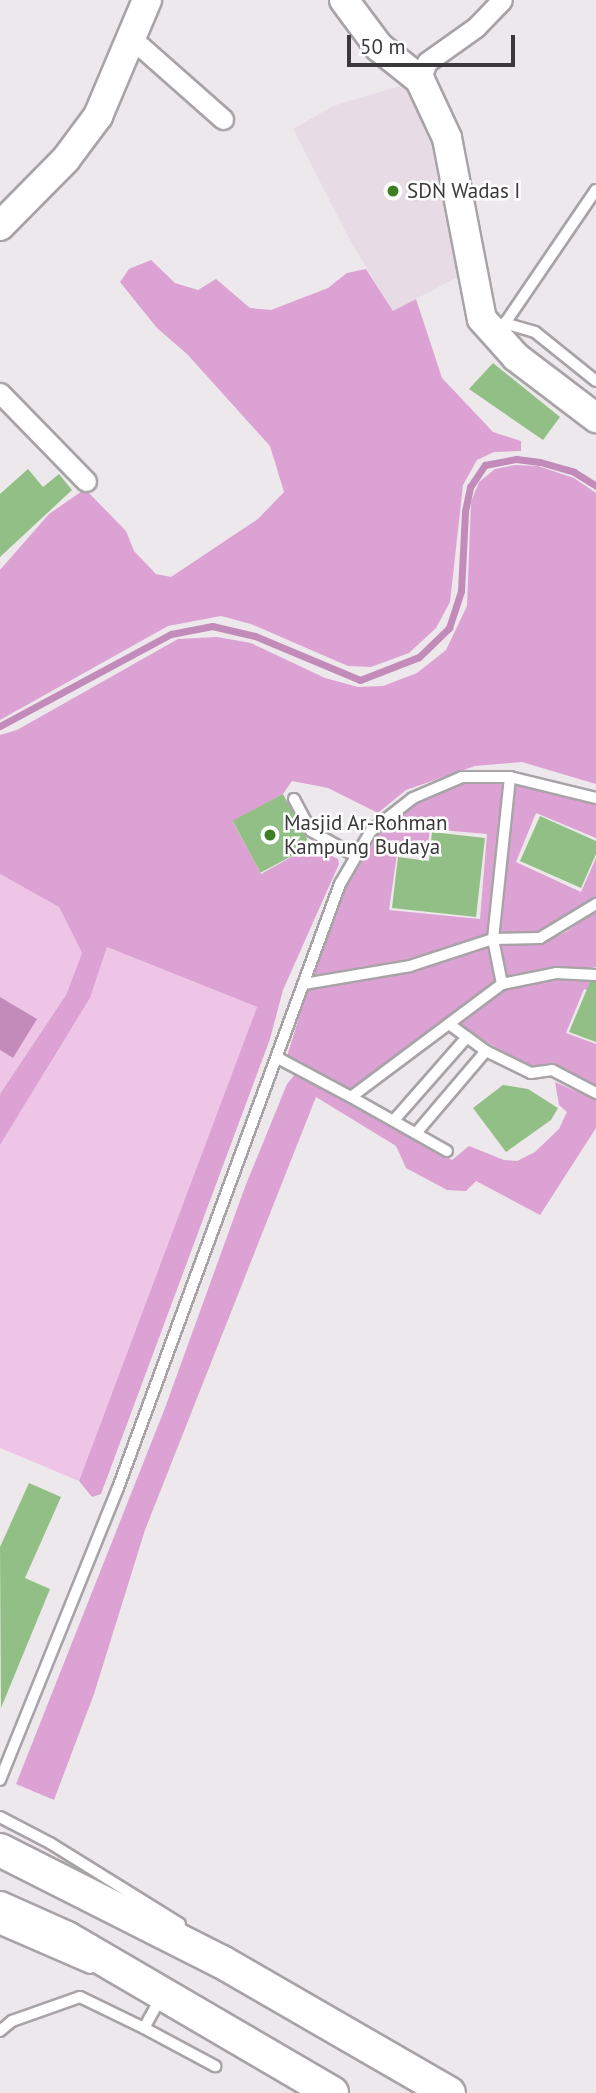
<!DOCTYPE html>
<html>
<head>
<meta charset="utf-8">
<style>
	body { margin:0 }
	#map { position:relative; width:596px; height:2093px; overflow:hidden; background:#ede8ec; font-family:"PT Sans",sans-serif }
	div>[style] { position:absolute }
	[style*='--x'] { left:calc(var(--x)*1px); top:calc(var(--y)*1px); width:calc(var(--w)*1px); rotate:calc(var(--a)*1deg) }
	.built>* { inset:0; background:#e7dbe5 }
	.green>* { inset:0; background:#eec5e7 }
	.forest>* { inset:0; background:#dca2d3 }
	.water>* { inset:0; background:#c38bba }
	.stream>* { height:7px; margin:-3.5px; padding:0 3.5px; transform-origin:3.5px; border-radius:3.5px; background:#c38bba }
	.building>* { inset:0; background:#92bf85; transform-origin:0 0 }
	.roads { filter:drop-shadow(2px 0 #a8a3a7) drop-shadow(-2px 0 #a8a3a7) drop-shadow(0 2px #a8a3a7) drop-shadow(0 -2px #a8a3a7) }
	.service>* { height:10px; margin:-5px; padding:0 5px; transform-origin:5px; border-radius:5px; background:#fff }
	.minor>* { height:19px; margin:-9.5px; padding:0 9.5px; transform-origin:9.5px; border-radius:9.5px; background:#fff }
	.secondary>* { height:28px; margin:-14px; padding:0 14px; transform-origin:14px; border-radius:14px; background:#fff }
	.primary>* { height:32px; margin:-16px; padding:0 16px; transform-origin:16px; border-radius:16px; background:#fff }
	.dots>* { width:19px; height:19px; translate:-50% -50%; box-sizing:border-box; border:4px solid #fff; border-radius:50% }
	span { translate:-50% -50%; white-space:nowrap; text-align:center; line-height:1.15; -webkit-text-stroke:5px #fff; paint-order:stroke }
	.poi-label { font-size:21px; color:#3a383a }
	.left { translate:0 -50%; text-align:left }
	.scale { position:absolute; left:347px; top:35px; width:168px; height:32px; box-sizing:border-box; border:4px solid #3a383a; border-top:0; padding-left:9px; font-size:21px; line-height:24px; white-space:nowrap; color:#3a383a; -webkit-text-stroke:5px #fff; paint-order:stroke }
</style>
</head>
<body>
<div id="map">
	<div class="built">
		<i style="clip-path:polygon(420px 80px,473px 269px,393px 311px,351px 242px,293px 129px,333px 106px)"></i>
	</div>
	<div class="green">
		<i style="clip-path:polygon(0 874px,59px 907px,82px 953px,66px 995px,0 1094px,0 1050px,13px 1058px,36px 1019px,0 997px)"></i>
		<i style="clip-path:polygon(107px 947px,257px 1007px,79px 1481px,0 1448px,0 1145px,90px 998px)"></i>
	</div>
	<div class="forest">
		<i style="clip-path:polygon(151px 260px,175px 283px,198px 290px,216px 279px,250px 308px,271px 310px,328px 288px,347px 273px,366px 269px,393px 311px,416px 299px,442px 378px,493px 432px,521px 441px,521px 451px,494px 452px,477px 460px,463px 485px,450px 602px,436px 628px,409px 653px,371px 667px,348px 666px,251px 624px,221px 616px,168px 626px,0 720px,0 570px,49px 514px,85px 489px,126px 531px,134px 551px,156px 574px,171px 577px,258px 519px,284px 492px,270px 446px,187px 354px,157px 328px,120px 282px,129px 269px)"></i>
		<i style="clip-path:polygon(515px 465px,538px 466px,574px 478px,596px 493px,596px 784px,522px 762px,475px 766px,406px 790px,378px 813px,328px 788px,292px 781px,283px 794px,233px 822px,261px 874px,311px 846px,338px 859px,339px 864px,283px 990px,270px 1039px,101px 1494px,92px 1497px,79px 1481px,257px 1007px,107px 947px,90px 998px,0 1145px,0 1094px,66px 995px,82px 953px,59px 907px,0 874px,0 735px,17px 730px,178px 639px,217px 637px,251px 643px,325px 678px,358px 687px,383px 686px,417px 673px,446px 650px,467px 606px,471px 502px,479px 482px,495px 469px)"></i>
		<i style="clip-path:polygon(evenodd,506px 781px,487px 936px,376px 968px,311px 978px,346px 887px,381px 830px,414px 803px,463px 782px,506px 781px,430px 829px,487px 834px,480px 919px,389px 910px,397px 854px,426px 857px,430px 829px)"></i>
		<i style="clip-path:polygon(513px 783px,596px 804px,596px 838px,536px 813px,516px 862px,581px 892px,596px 858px,596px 899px,562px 925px,539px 935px,497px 934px)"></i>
		<i style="clip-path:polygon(596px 910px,596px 967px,505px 978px,498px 943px,540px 944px,566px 932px)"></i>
		<i style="clip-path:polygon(490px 942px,499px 983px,349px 1091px,287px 1056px,308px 988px,408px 971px)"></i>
		<i style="clip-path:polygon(572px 976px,596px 978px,596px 993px,584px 989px,566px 1033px,596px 1044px,596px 1088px,547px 1064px,534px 1070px,457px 1024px,502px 988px)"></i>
		<i style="clip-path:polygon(296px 1073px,386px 1119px,452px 1160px,469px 1146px,504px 1160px,517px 1161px,535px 1152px,559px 1129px,567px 1112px,559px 1105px,555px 1082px,596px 1100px,596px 1128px,540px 1215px,476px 1181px,466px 1191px,447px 1190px,406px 1168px,396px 1146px,316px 1097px,145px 1530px,94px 1694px,54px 1800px,16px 1784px,165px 1408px,245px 1187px,287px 1084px)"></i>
	</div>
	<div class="water">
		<i style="clip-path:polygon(0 997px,37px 1019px,13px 1058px,0 1050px)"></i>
	</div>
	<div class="stream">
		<i style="--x:0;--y:726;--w:194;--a:-28.3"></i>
		<i style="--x:171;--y:634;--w:42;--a:-11"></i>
		<i style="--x:212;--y:626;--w:44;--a:13.1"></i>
		<i style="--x:255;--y:636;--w:114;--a:22.7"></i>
		<i style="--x:360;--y:680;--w:63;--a:-21.3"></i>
		<i style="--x:419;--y:657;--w:42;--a:-44"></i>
		<i style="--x:449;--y:628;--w:39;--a:-72"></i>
		<i style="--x:461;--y:591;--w:80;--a:-87.1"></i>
		<i style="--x:465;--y:511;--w:25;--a:-78"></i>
		<i style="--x:470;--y:487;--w:27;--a:-56"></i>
		<i style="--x:485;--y:465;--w:32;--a:-11"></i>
		<i style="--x:516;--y:459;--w:24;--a:7"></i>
		<i style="--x:540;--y:462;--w:35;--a:16"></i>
		<i style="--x:574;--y:472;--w:26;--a:32"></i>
	</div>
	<div class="building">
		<i style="clip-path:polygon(493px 363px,560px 417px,543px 440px,469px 389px)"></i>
		<i style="clip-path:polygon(28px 469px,43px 487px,59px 474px,72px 490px,0 557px,0 494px)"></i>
		<i style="left:283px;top:794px;width:59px;height:57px;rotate:62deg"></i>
		<i style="clip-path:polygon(540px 816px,596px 841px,596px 854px,581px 888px,520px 861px)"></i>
		<i style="clip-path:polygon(432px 832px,485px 838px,476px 917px,392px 908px,398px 857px,429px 861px)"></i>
		<i style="clip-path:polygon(590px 982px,596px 982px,596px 1042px,569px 1032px)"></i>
		<i style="clip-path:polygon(503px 1085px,528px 1089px,558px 1108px,551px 1120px,506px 1152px,473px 1108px)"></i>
		<i style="clip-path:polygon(29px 1483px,61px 1497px,25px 1578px,50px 1589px,1px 1708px,0 1547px)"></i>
	</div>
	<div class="roads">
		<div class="service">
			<i style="--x:504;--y:323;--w:32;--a:16"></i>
			<i style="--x:535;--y:332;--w:78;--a:38.8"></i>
			<i style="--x:499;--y:332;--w:172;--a:-55.7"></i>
			<i style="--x:294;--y:799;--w:36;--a:62"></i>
			<i style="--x:311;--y:831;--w:51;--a:29.1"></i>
			<i style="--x:304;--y:984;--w:108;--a:-9.6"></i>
			<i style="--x:410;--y:966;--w:87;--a:-18"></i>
			<i style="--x:493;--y:939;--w:47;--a:-1.2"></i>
			<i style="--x:540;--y:938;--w:66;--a:-31.3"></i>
			<i style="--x:502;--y:984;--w:46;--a:-101.3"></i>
			<i style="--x:493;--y:939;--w:163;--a:-84"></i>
			<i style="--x:449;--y:1024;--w:46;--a:36.1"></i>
			<i style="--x:486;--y:1051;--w:50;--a:26.1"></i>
			<i style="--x:531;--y:1073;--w:21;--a:-8"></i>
			<i style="--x:552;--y:1070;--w:50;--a:27.6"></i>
			<i style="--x:278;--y:1058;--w:83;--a:28.1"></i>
			<i style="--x:351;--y:1097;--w:189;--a:-36.8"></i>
			<i style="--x:502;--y:984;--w:55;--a:-11.5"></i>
			<i style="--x:556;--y:973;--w:40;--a:2.9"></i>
			<i style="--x:351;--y:1097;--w:110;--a:29.4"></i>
			<i style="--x:395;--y:1119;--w:109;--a:-48.7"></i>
			<i style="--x:417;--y:1132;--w:106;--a:-49.6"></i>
			<i style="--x:0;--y:1780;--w:315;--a:-68"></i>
			<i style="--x:118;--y:1488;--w:644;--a:-69.82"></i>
			<i style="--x:340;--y:884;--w:61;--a:-59.7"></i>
			<i style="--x:371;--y:831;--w:53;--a:-38.2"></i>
			<i style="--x:413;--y:798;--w:53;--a:-23.2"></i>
			<i style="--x:462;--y:777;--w:48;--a:0"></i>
			<i style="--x:510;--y:777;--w:89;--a:13.7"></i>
			<i style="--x:0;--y:1817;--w:56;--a:27.5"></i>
			<i style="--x:50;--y:1843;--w:153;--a:31.9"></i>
			<i style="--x:0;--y:1929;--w:98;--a:23.4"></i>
			<i style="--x:144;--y:2028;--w:81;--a:28.2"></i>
			<i style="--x:0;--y:2031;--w:16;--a:-40"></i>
			<i style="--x:12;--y:2021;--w:72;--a:-19.4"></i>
			<i style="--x:80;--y:1997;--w:71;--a:25.8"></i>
			<i style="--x:144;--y:2028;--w:33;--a:-61"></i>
		</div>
		<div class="minor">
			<i style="--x:130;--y:37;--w:124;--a:41.4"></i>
			<i style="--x:420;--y:80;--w:19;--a:-69"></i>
			<i style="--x:427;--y:62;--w:60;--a:-35.5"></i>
			<i style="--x:476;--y:27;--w:37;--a:-46"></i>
			<i style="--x:0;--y:393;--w:123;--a:45.7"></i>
		</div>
		<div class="secondary">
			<i style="--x:344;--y:0;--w:59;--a:53.3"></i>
			<i style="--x:379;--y:47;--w:53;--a:38.8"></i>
			<i style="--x:420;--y:80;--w:64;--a:65"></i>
			<i style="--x:447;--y:138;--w:184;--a:79.1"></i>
			<i style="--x:482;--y:319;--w:51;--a:48.2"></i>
			<i style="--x:516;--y:357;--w:101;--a:37.3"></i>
			<i style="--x:0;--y:226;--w:94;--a:-45.4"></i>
			<i style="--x:66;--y:159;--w:54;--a:-53.3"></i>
			<i style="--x:98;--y:116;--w:126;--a:-67.1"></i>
		</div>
		<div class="primary">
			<i style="--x:0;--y:1850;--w:249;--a:26.8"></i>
			<i style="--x:222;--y:1962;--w:262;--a:30"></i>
			<i style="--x:0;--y:1908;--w:73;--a:24.1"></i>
			<i style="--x:67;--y:1938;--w:307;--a:30.3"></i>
		</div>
	</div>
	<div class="dots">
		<i style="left:393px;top:191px;background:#3c8023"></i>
		<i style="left:270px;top:835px;background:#3c8023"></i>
	</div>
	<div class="poi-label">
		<span class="left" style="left:407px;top:191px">SDN Wadas I</span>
		<span class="left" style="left:284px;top:835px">Masjid Ar-Rohman<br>Kampung Budaya</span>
	</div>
	<div class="scale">50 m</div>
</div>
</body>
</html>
